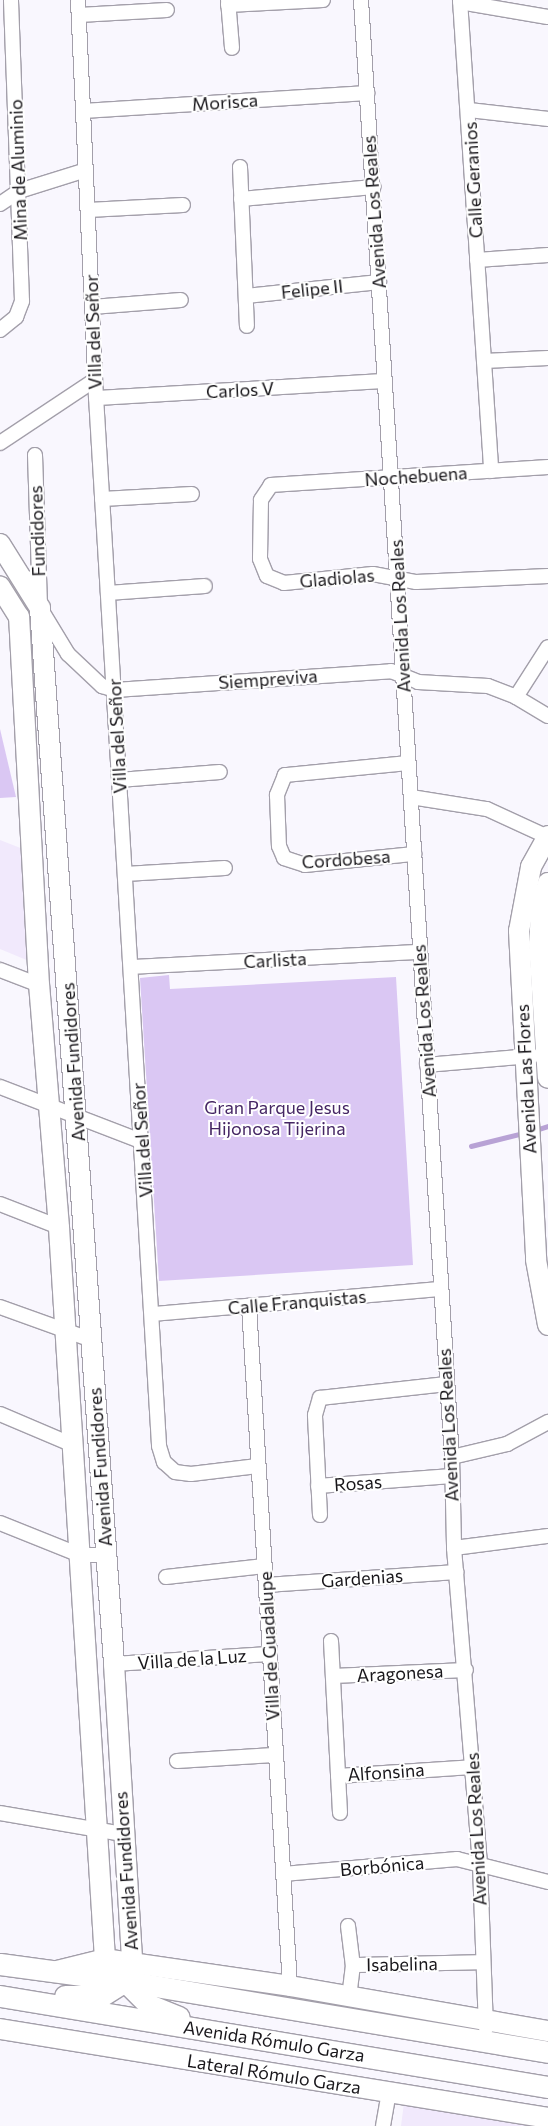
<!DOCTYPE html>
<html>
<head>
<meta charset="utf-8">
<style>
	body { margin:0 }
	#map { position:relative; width:548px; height:2126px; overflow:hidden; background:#f9f7fe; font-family:Commissioner,sans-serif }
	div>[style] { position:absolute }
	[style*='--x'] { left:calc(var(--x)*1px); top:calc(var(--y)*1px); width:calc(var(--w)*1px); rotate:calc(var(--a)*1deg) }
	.built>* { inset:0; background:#f1e9fc }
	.green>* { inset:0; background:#dac7f3 }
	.stream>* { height:4.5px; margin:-2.25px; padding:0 2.25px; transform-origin:2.25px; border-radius:2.25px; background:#b8a2d5 }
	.roads { filter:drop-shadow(1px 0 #a39faa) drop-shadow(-1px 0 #a39faa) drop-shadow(0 1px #a39faa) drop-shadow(0 -1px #a39faa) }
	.street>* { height:14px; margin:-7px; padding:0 7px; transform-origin:7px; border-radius:7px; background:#fff }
	.secondary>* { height:20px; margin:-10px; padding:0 10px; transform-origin:10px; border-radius:10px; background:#fff }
	.primary>* { height:21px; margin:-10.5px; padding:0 10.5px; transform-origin:10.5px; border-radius:10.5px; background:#fff }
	span { translate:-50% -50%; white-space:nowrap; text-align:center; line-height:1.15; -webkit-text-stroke:4px #fff; paint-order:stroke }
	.street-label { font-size:18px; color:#18161a }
	.park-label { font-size:18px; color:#452664 }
</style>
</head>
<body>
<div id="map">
	<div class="built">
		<i style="clip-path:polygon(0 840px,23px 849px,29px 961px,0 949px)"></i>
		<i style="clip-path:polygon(404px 2103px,542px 2126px,401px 2126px)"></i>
	</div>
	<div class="green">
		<i style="clip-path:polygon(0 729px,16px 797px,0 798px)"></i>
		<i style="clip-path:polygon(169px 975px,170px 989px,396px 977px,413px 1265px,159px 1281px,140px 978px)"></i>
	</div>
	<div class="stream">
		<i style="--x:536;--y:1130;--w:13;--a:-18"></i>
		<i style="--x:471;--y:1146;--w:54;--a:-14"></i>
	</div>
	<div class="roads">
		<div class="street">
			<i style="--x:78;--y:0;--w:380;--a:87.4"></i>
			<i style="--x:95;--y:380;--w:1068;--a:86.56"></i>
			<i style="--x:159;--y:1446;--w:17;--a:73"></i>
			<i style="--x:164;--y:1462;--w:15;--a:42"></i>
			<i style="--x:175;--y:1472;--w:16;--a:7"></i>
			<i style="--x:191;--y:1474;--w:67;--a:-6.8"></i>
			<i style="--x:228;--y:0;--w:48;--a:85.2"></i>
			<i style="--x:361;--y:0;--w:1460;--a:86.43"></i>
			<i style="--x:452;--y:1457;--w:91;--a:88.7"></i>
			<i style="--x:454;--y:1548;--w:318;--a:85.3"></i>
			<i style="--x:480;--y:1865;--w:163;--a:87.9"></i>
			<i style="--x:460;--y:0;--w:472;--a:86.2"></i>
			<i style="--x:460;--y:2;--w:89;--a:9.7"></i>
			<i style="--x:228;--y:5;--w:95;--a:-3"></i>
			<i style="--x:79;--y:15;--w:88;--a:-3.3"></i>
			<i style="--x:469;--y:110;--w:80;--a:6.5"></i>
			<i style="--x:83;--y:111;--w:285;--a:-3.6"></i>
			<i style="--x:240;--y:167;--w:159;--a:87.5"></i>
			<i style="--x:241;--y:199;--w:133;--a:-5.2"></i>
			<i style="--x:0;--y:204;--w:23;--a:-34"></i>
			<i style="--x:19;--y:191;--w:70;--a:-17.4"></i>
			<i style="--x:88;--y:210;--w:95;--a:-3"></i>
			<i style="--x:477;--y:260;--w:71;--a:-4"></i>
			<i style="--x:246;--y:296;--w:134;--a:-6"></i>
			<i style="--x:92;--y:307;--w:89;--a:-4.5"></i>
			<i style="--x:0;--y:330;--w:21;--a:-39"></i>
			<i style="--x:16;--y:317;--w:17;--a:-69"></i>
			<i style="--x:22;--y:301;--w:301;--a:-92.1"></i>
			<i style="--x:484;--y:361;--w:64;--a:-2.7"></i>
			<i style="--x:96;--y:398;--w:289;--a:-3.4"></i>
			<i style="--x:0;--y:443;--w:114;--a:-33.6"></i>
			<i style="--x:35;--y:455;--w:153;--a:88.1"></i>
			<i style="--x:40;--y:608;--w:54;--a:58.7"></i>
			<i style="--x:68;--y:654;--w:47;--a:43.3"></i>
			<i style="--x:102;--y:686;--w:14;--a:17"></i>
			<i style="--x:115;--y:690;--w:277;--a:-3.9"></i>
			<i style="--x:391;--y:671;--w:29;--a:22"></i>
			<i style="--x:418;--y:682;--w:70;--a:3.3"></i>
			<i style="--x:488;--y:686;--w:30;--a:21"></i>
			<i style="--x:516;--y:697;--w:37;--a:31"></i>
			<i style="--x:548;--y:467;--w:278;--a:176.3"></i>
			<i style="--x:271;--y:485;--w:18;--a:124"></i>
			<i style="--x:261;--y:500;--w:59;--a:91"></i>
			<i style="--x:260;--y:559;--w:18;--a:68"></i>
			<i style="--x:267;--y:576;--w:18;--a:22"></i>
			<i style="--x:284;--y:583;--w:89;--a:-5.8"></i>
			<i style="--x:373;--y:574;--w:44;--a:10.5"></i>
			<i style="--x:416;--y:582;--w:132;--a:-2.6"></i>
			<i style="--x:102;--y:499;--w:90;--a:-3.2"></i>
			<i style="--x:108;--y:593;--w:97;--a:-4.1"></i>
			<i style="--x:516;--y:697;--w:59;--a:-57.4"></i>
			<i style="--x:408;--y:763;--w:124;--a:174.4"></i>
			<i style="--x:285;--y:775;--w:22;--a:112"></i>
			<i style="--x:277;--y:795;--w:51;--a:87.8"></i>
			<i style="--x:279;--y:846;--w:13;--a:67"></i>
			<i style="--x:284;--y:858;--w:22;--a:18"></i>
			<i style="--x:305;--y:865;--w:110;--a:-5.8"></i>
			<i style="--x:119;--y:780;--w:101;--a:-4.5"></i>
			<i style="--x:411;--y:797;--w:77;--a:9"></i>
			<i style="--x:487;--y:809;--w:67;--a:24.7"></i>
			<i style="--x:125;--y:874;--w:100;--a:-3.4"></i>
			<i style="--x:131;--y:967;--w:288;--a:-3"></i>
			<i style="--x:0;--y:970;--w:42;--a:21"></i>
			<i style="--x:427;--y:1065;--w:106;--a:-4.9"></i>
			<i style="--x:0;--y:1087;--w:151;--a:21"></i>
			<i style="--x:0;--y:1204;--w:63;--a:21.3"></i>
			<i style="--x:249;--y:1306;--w:681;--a:86.55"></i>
			<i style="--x:0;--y:1307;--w:98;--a:19.7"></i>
			<i style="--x:153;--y:1314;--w:289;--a:-5"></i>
			<i style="--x:0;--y:1414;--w:79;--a:23"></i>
			<i style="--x:452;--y:1457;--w:57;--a:-13.3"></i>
			<i style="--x:507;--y:1444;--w:47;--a:-28.2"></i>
			<i style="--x:318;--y:1486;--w:134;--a:-4.3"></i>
			<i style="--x:320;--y:1515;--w:100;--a:-92.9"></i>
			<i style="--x:315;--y:1415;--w:18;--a:-74"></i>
			<i style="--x:320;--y:1398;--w:127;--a:-6.3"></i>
			<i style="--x:0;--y:1523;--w:86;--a:21.8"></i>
			<i style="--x:80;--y:1555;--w:25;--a:0"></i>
			<i style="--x:454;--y:1548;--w:95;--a:-7.3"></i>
			<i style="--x:166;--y:1577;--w:99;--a:-6.4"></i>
			<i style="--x:266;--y:1585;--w:191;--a:-3.9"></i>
			<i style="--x:331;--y:1641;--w:172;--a:87"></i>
			<i style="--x:114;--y:1664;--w:155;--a:-3.7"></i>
			<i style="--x:333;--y:1676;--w:133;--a:-2.6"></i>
			<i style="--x:177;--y:1761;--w:97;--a:-3.5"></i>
			<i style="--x:338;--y:1776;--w:134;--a:-3.8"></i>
			<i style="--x:0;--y:1813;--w:125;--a:9.7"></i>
			<i style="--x:283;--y:1874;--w:175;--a:-4.9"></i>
			<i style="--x:457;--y:1859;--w:94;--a:14.2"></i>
			<i style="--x:348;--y:1926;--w:39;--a:83"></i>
			<i style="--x:353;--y:1965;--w:31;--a:97"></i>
			<i style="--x:353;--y:1965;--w:129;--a:-1.3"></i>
			<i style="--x:383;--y:2126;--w:35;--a:-80"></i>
		</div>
		<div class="secondary">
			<i style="--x:0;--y:544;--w:75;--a:58"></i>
			<i style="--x:40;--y:608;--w:1059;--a:85.99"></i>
			<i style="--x:114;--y:1664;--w:299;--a:86.5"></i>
			<i style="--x:132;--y:1962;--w:20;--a:110"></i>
			<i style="--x:125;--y:1981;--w:30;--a:-132"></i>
			<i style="--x:105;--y:1959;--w:733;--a:-93.6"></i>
			<i style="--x:59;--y:1227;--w:243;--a:-94.7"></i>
			<i style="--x:39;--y:985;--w:369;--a:-93.1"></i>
			<i style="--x:19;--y:617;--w:36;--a:-122"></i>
			<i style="--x:548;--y:836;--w:35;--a:119"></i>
			<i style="--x:531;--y:867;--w:65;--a:100.6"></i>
			<i style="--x:519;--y:931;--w:329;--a:87"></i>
			<i style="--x:536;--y:1260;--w:66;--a:79.5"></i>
			<i style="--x:548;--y:883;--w:28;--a:105"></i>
			<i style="--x:541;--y:910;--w:34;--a:93"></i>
			<i style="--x:539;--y:944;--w:134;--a:86.2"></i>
			<i style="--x:57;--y:1971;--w:49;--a:-14"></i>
			<i style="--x:105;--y:1959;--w:187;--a:8.3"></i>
			<i style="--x:290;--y:1986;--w:262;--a:9.9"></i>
			<i style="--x:0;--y:2029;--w:555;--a:9.22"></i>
		</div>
		<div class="primary">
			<i style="--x:0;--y:1964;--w:126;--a:7.7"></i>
			<i style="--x:125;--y:1981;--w:429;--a:9.5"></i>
			<i style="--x:125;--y:1981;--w:34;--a:45"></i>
			<i style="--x:149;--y:2005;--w:32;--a:22"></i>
			<i style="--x:0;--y:1996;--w:556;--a:9.43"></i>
			<i style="--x:65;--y:1996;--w:36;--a:0"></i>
			<i style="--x:101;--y:1996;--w:28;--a:-32"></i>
		</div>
	</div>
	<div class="street-label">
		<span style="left:225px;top:102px;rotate:-4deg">Morisca</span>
		<span style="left:18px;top:170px;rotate:-92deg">Mina de Aluminio</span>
		<span style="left:473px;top:180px;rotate:-93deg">Calle Geranios</span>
		<span style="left:374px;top:212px;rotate:-94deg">Avenida Los Reales</span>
		<span style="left:312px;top:289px;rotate:-6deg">Felipe II</span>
		<span style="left:93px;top:332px;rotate:-92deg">Villa del Señor</span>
		<span style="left:240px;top:390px;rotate:-3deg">Carlos V</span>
		<span style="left:416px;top:476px;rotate:-4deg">Nochebuena</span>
		<span style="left:37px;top:531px;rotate:-92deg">Fundidores</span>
		<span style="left:337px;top:578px;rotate:-5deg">Gladiolas</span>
		<span style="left:400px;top:616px;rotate:-93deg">Avenida Los Reales</span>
		<span style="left:268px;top:679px;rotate:-4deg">Siempreviva</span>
		<span style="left:117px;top:736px;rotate:-93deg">Villa del Señor</span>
		<span style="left:346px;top:859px;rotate:-4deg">Cordobesa</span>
		<span style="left:275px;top:960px;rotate:-3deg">Carlista</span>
		<span style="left:424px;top:1021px;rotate:-94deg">Avenida Los Reales</span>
		<span style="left:73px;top:1062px;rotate:-94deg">Avenida Fundidores</span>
		<span style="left:526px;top:1079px;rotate:-93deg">Avenida Las Flores</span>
		<span style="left:142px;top:1140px;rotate:-94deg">Villa del Señor</span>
		<span style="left:297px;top:1302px;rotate:-5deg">Calle Franquistas</span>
		<span style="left:448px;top:1425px;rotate:-93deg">Avenida Los Reales</span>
		<span style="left:100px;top:1467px;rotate:-94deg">Avenida Fundidores</span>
		<span style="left:358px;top:1483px;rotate:-4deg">Rosas</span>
		<span style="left:362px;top:1578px;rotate:-4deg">Gardenias</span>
		<span style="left:269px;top:1646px;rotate:-93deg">Villa de Guadalupe</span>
		<span style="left:192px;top:1659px;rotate:-4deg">Villa de la Luz</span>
		<span style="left:400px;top:1673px;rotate:-3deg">Aragonesa</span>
		<span style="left:386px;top:1772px;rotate:-4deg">Alfonsina</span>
		<span style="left:476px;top:1829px;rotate:-93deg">Avenida Los Reales</span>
		<span style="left:382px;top:1866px;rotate:-5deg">Borbónica</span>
		<span style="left:126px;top:1871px;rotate:-94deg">Avenida Fundidores</span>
		<span style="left:402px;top:1964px;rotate:-1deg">Isabelina</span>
		<span style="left:274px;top:2041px;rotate:9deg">Avenida Rómulo Garza</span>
		<span style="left:274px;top:2074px;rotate:9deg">Lateral Rómulo Garza</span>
	</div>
	<div class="park-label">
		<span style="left:277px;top:1118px">Gran Parque Jesus<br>Hijonosa Tijerina</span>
	</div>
</div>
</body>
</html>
